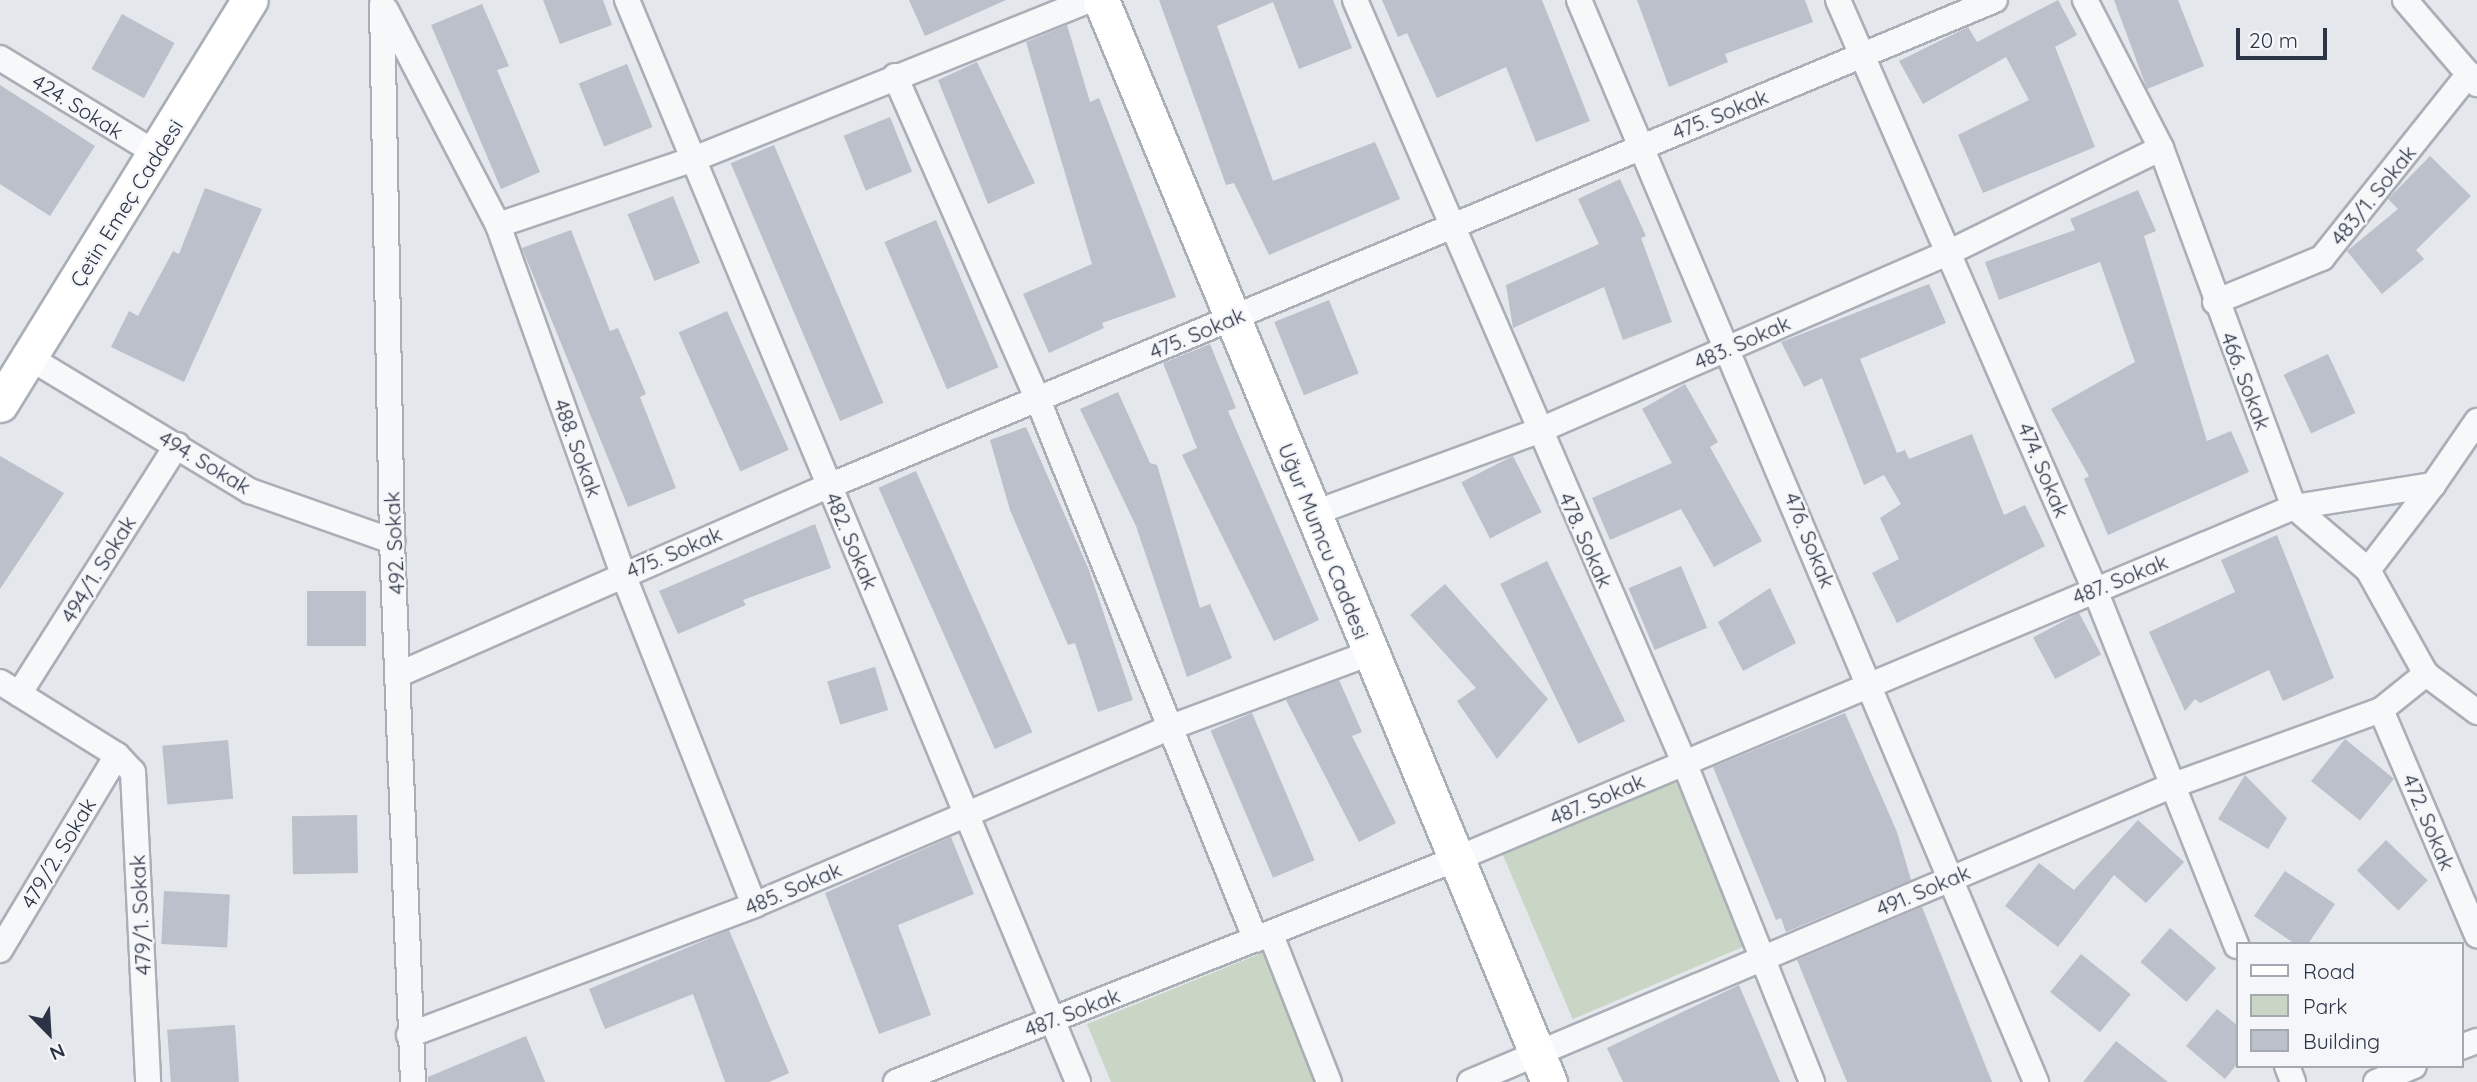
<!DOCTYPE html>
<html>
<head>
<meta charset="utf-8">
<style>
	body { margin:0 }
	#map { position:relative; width:2477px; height:1082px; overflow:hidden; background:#e4e7ec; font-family:Quicksand,sans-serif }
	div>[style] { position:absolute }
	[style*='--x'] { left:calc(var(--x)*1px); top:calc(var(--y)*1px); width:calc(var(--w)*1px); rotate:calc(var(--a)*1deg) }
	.green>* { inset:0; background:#c9d6c5; transform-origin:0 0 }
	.building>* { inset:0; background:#bbc0ca; transform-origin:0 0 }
	.roads { filter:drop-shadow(2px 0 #a9aeb7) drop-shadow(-2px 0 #a9aeb7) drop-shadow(0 2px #a9aeb7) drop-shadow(0 -2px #a9aeb7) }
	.street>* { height:24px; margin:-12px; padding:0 12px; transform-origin:12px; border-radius:12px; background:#f7f8fa }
	.secondary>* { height:35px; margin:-17.5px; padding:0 17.5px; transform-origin:17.5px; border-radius:17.5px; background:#fff }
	span { translate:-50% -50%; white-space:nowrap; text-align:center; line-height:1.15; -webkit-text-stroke:5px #f4f6f9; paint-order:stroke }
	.street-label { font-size:21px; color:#2b3445 }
	.legend { position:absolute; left:2236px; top:942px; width:228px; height:126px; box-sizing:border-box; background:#f4f6f9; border:2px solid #a4a8b1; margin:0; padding:9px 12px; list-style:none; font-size:21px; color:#2b3445 }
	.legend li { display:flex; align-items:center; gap:14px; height:35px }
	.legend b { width:35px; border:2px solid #a4a8b1 }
	.north { position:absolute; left:14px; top:998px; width:70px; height:70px; -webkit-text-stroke:5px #f4f6f9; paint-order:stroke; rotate:156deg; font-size:19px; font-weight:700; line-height:28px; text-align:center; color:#2b3445 }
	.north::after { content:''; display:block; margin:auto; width:24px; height:32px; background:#2b3445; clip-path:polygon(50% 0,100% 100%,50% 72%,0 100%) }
	.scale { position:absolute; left:2236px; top:28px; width:91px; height:32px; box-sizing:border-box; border:4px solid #2b3445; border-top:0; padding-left:9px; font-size:21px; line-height:24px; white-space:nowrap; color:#2b3445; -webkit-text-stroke:5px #f4f6f9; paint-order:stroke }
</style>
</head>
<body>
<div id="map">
	<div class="green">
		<i style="left:1680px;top:778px;width:180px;height:193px;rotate:67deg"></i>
		<i style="clip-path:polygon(1264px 952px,1317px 1082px,1111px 1082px,1087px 1024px)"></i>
	</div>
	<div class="building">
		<i style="clip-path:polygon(543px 0,603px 0,612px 25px,560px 44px)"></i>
		<i style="clip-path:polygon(909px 0,1006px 0,925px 36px)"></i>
		<i style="clip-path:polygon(1159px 0,1333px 0,1352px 48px,1299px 69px,1273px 2px,1217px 26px,1273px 181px,1375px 142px,1400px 199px,1269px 255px,1234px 183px,1226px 185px)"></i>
		<i style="clip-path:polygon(1382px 0,1542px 0,1590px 121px,1536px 142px,1506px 67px,1437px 98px,1407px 33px,1398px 37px)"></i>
		<i style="clip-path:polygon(1637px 0,1805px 0,1813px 22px,1725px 54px,1728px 62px,1669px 87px)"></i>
		<i style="clip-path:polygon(2058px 0,2077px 35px,2055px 47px,2095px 147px,1983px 193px,1958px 135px,2029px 100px,2006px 57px,1923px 104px,1899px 61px,1968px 27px,1977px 42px)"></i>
		<i style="clip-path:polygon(2114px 0,2178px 0,2204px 66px,2147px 89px)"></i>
		<i style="clip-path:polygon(482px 4px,509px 66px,497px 70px,540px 172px,501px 189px,431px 25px)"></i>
		<i style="left:122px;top:14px;width:60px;height:63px;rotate:29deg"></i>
		<i style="clip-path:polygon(1067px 25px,1090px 102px,1099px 98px,1176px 297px,1102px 323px,1104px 328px,1049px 353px,1023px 294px,1092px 264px,1026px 42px)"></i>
		<i style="clip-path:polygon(977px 62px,1035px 183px,988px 204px,938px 80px)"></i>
		<i style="left:627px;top:64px;width:68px;height:52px;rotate:68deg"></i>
		<i style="clip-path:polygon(0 85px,95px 146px,50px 216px,0 184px)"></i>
		<i style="left:890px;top:117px;width:59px;height:50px;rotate:68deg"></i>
		<i style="left:774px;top:145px;width:280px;height:47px;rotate:67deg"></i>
		<i style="clip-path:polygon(2430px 156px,2471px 196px,2416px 250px,2424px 259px,2382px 294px,2347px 251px,2398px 209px,2388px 199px)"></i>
		<i style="clip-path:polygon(1620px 179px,1646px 236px,1641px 238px,1672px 322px,1623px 340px,1604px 287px,1513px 328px,1506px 285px,1599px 244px,1578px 199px)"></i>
		<i style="clip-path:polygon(205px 188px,262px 209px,184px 382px,111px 347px,129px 311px,138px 316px,173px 251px,179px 254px)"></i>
		<i style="clip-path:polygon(2138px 190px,2156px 231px,2144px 236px,2207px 441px,2231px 431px,2249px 472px,2108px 535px,2084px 479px,2089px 476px,2051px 409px,2135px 362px,2100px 262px,1999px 300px,1985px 262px,2075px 230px,2070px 219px)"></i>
		<i style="left:673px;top:196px;width:72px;height:49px;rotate:68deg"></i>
		<i style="left:936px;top:220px;width:160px;height:56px;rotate:67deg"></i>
		<i style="clip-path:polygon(571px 230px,610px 331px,618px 328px,646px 394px,640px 397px,676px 488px,628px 507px,522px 248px)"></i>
		<i style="clip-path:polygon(1929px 284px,1946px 323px,1860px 359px,1897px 453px,1905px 450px,1909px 459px,1972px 434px,2004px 515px,2025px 505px,2045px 546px,1897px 623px,1872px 573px,1899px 559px,1880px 518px,1901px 504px,1884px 475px,1864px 485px,1822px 378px,1804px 387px,1781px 342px)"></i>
		<i style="left:1329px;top:300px;width:79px;height:59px;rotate:68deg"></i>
		<i style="left:727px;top:311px;width:152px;height:53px;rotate:66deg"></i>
		<i style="clip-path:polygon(1210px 344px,1236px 408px,1228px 411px,1319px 620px,1274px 641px,1182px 455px,1197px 448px,1163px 363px)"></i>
		<i style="left:2328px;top:354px;width:65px;height:49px;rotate:65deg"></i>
		<i style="clip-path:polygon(1685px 384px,1718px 442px,1710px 447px,1762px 541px,1714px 567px,1681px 509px,1610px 540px,1592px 498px,1672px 463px,1642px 409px)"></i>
		<i style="clip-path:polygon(1118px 392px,1150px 463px,1157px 465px,1200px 608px,1210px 604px,1232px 658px,1187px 677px,1136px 526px,1080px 409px)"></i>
		<i style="clip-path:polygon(1026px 427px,1089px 570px,1133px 700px,1098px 712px,1075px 643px,1068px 645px,1010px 510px,990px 440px)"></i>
		<i style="clip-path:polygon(0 456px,64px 493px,0 589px)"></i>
		<i style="left:1513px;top:456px;width:63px;height:58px;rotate:63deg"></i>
		<i style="left:916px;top:471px;width:286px;height:41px;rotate:66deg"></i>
		<i style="clip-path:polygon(815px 524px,831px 568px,743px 600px,746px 605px,678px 634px,659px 591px)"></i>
		<i style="clip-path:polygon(2277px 535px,2334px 678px,2283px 701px,2269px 670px,2200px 703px,2195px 699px,2185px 711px,2149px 632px,2235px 592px,2221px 560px)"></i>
		<i style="left:1547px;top:561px;width:178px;height:52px;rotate:64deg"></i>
		<i style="left:1681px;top:566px;width:67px;height:57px;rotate:67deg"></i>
		<i style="clip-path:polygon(1445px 584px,1548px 699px,1497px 759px,1457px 701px,1476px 688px,1410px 615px)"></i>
		<i style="clip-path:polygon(1770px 588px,1796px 643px,1743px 671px,1718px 622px)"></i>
		<i style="left:307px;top:591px;width:59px;height:55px"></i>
		<i style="left:2079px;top:613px;width:47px;height:52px;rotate:62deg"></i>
		<i style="left:875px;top:667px;width:45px;height:50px;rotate:73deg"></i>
		<i style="clip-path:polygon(1339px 680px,1362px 732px,1352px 736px,1396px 823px,1359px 842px,1286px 700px)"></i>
		<i style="left:1252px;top:713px;width:160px;height:45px;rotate:67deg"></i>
		<i style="clip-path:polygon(1845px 713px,1897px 832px,1911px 880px,1786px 932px,1781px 918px,1776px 920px,1713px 767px)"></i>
		<i style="left:2345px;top:739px;width:63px;height:54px;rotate:39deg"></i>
		<i style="left:228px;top:740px;width:59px;height:66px;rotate:85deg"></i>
		<i style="clip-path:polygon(2245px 775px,2287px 818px,2268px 849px,2218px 819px)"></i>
		<i style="left:357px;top:815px;width:58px;height:65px;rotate:89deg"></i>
		<i style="clip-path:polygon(2138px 820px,2184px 862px,2146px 903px,2114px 875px,2058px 947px,2005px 906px,2039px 863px,2074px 890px)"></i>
		<i style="clip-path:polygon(951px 837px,974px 894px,898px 925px,931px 1015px,879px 1034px,825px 893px)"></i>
		<i style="left:2386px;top:840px;width:58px;height:42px;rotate:44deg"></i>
		<i style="clip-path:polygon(2285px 871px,2335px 904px,2308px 944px,2295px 944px,2254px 916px)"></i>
		<i style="left:164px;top:891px;width:66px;height:53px;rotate:3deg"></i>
		<i style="clip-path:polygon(1922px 907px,1992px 1082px,1847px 1082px,1797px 960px)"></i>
		<i style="left:2170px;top:928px;width:61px;height:45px;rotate:41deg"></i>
		<i style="clip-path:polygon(729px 930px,789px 1073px,769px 1082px,725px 1082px,693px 994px,605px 1029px,589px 989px)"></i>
		<i style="left:2081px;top:954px;width:64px;height:49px;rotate:39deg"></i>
		<i style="clip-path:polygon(1739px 985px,1780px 1082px,1623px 1082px,1607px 1048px)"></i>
		<i style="clip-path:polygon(2217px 1009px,2237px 1025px,2237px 1064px,2225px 1079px,2186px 1046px)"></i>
		<i style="left:235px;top:1025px;width:57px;height:68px;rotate:86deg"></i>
		<i style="clip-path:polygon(526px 1036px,545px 1082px,428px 1082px,428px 1077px)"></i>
		<i style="clip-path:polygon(2116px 1041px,2168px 1082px,2083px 1082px)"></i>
	</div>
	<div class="roads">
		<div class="street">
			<i style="--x:627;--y:0;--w:1172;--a:67.37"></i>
			<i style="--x:1355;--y:0;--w:830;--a:66.65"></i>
			<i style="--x:1684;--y:762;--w:345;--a:68.2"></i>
			<i style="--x:1579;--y:0;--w:1175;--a:67.1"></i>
			<i style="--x:1838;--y:0;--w:644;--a:66.46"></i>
			<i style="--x:2095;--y:590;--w:383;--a:68.3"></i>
			<i style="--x:2085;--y:0;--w:166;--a:62.8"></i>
			<i style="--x:2161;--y:148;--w:383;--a:69.7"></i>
			<i style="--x:2294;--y:507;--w:97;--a:40.4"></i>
			<i style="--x:2368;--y:570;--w:119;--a:60.9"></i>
			<i style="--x:2426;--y:674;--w:64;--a:36.7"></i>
			<i style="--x:2405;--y:0;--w:111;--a:49.4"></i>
			<i style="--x:382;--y:4;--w:537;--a:88.93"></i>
			<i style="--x:392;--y:541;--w:541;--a:87.78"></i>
			<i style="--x:386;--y:10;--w:242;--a:62.5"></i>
			<i style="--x:498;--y:225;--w:371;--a:70.3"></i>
			<i style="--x:623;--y:574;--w:356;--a:68.4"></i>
			<i style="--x:0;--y:58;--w:184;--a:31.4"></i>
			<i style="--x:895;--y:76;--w:354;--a:66.2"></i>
			<i style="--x:1038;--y:400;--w:582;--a:68.02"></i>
			<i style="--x:498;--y:225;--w:207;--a:-18.6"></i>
			<i style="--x:694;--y:159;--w:427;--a:-21.9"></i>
			<i style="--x:2215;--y:302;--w:116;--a:-22.4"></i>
			<i style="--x:2322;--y:258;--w:236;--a:-51.4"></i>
			<i style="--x:30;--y:358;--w:257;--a:31.2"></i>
			<i style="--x:250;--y:491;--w:151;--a:19.4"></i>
			<i style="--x:1314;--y:513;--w:239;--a:-20.1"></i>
			<i style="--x:1538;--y:431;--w:449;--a:-23.5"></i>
			<i style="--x:1950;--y:252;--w:235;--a:-26.2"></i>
			<i style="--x:2368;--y:570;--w:107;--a:-52.6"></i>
			<i style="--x:402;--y:673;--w:466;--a:-23.7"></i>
			<i style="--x:829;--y:486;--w:1263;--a:-22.63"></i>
			<i style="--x:0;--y:682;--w:138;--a:32"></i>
			<i style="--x:117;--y:755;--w:23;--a:47"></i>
			<i style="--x:133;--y:772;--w:310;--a:87.2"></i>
			<i style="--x:19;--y:694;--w:295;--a:-57.6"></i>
			<i style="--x:2381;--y:710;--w:245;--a:66.9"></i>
			<i style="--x:1271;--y:935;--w:158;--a:68.5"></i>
			<i style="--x:0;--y:950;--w:227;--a:-59"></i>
			<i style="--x:409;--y:1035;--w:369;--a:-20.6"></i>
			<i style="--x:754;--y:905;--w:453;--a:-23.1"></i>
			<i style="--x:1171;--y:727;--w:212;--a:-20.4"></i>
			<i style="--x:2461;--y:1047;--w:17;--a:-21"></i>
			<i style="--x:2287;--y:1066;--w:17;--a:69"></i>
			<i style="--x:896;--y:1082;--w:603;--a:-21.71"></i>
			<i style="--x:1456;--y:859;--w:909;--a:-22.78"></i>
			<i style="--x:2294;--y:507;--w:141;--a:-9"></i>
			<i style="--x:2433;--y:485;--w:78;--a:-55.5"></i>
			<i style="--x:1470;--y:1082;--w:761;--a:-22.89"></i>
			<i style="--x:2171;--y:786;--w:223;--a:-19.9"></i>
			<i style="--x:2381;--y:710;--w:58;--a:-38.7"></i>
			<i style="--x:2376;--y:1082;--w:41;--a:-22.8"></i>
		</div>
		<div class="secondary">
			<i style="--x:1101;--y:0;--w:1171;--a:67.51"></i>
			<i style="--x:0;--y:404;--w:475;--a:-58.3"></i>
		</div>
	</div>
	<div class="street-label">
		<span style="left:78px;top:106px;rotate:32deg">424. Sokak</span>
		<span style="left:1720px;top:114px;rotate:-22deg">475. Sokak</span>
		<span style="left:2373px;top:195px;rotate:-51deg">483/1. Sokak</span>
		<span style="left:126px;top:203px;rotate:-58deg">Çetin Emeç Caddesi</span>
		<span style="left:1197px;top:333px;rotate:-23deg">475. Sokak</span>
		<span style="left:1742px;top:342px;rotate:-24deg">483. Sokak</span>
		<span style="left:2246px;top:381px;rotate:69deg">466. Sokak</span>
		<span style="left:578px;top:448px;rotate:70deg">488. Sokak</span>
		<span style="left:205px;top:462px;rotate:31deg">494. Sokak</span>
		<span style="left:2044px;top:470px;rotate:67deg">474. Sokak</span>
		<span style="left:1586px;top:540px;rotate:66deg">478. Sokak</span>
		<span style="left:1810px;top:540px;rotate:68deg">476. Sokak</span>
		<span style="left:852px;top:541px;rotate:67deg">482. Sokak</span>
		<span style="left:1324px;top:541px;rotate:68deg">Uğur Mumcu Caddesi</span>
		<span style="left:394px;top:543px;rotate:-93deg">492. Sokak</span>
		<span style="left:674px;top:552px;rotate:-23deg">475. Sokak</span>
		<span style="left:98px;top:569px;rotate:-58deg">494/1. Sokak</span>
		<span style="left:2120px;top:579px;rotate:-22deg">487. Sokak</span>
		<span style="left:1597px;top:799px;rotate:-23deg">487. Sokak</span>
		<span style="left:2429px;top:822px;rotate:67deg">472. Sokak</span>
		<span style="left:58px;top:853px;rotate:-59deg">479/2. Sokak</span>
		<span style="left:793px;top:888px;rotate:-23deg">485. Sokak</span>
		<span style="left:1923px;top:890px;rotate:-23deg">491. Sokak</span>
		<span style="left:140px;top:915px;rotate:-93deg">479/1. Sokak</span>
		<span style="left:1072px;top:1012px;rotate:-21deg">487. Sokak</span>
	</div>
	<ul class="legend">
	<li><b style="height:9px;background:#fff"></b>Road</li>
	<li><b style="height:19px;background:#c9d6c5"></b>Park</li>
	<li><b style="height:19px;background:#bbc0ca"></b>Building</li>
	</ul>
	<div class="north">N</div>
	<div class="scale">20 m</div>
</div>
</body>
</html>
